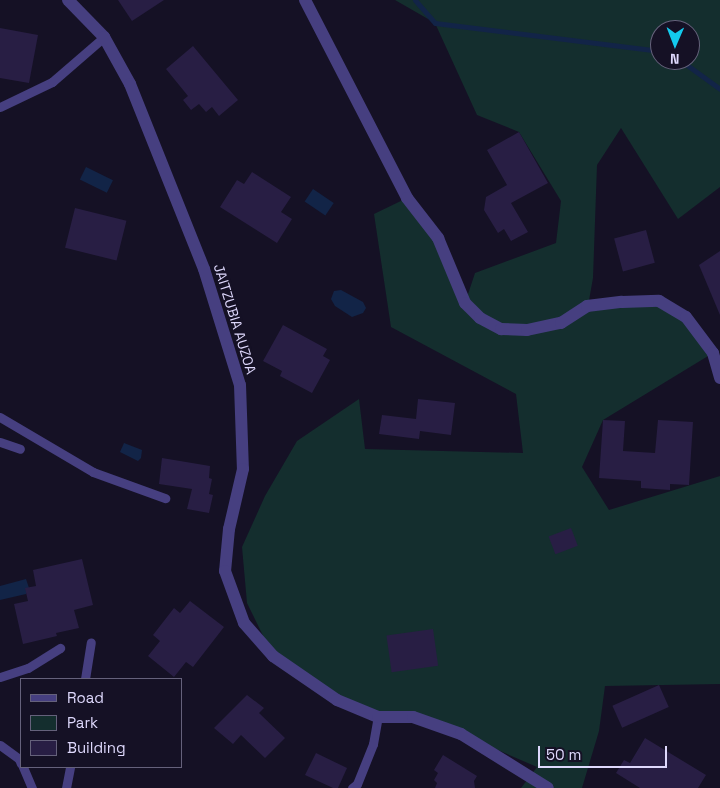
<!DOCTYPE html>
<html>
<head>
<meta charset="utf-8">
<style>
	body { margin:0 }
	#map { position:relative; width:720px; height:788px; overflow:hidden; background:#151125; font-family:"Space Grotesk",sans-serif }
	div>[style] { position:absolute }
	[style*='--x'] { left:calc(var(--x)*1px); top:calc(var(--y)*1px); width:calc(var(--w)*1px); rotate:calc(var(--a)*1deg) }
	.green>* { inset:0; background:#142e2e }
	.water>* { inset:0; background:#122447; transform-origin:0 0 }
	.stream>* { height:5px; margin:-2.5px; padding:0 2.5px; transform-origin:2.5px; border-radius:2.5px; background:#122447 }
	.building>* { inset:0; background:#281e44; transform-origin:0 0 }
	.service>* { height:9px; margin:-4.5px; padding:0 4.5px; transform-origin:4.5px; border-radius:4.5px; background:#463f80 }
	.minor>* { height:12px; margin:-6px; padding:0 6px; transform-origin:6px; border-radius:6px; background:#463f80 }
	span { translate:-50% -50%; white-space:nowrap; text-align:center; line-height:1.15; -webkit-text-stroke:4.5px #151125; paint-order:stroke }
	.street-label { font-size:14px; color:#ded8fc }
	.legend { position:absolute; left:20px; top:678px; width:162px; height:90px; box-sizing:border-box; background:#151125; border:1px solid #65617b; margin:0; padding:6px 9px; list-style:none; font-size:15px; color:#ded8fc }
	.legend li { display:flex; align-items:center; gap:10px; height:25px }
	.legend b { width:25px; border:1px solid #65617b }
	.north { position:absolute; left:650px; top:20px; width:50px; height:50px; box-sizing:border-box; background:#151125; border:1px solid #65617b; border-radius:50%; rotate:181deg; font-size:14px; font-weight:700; line-height:20px; text-align:center; color:#ded8fc }
	.north::after { content:''; display:block; margin:auto; width:18px; height:22px; background:#13caed; clip-path:polygon(50% 0,100% 100%,50% 72%,0 100%) }
	.scale { position:absolute; left:538px; top:746px; width:129px; height:22px; box-sizing:border-box; border:2px solid #ded8fc; border-top:0; padding-left:6px; font-size:15px; line-height:18px; white-space:nowrap; color:#ded8fc; -webkit-text-stroke:4px #151125; paint-order:stroke }
</style>
</head>
<body>
<div id="map">
	<div class="green">
		<i style="clip-path:polygon(evenodd,395px 0,720px 0,720px 187px,678px 219px,621px 128px,597px 165px,593px 278px,588px 306px,659px 301px,686px 317px,713px 353px,603px 420px,582px 467px,609px 510px,720px 476px,720px 684px,605px 686px,599px 731px,582px 788px,521px 788px,537px 767px,461px 734px,413px 717px,378px 717px,273px 656px,247px 603px,242px 547px,265px 496px,297px 441px,359px 399px,365px 449px,523px 453px,516px 394px,391px 327px,374px 214px,407px 198px,438px 238px,465px 303px,475px 273px,556px 243px,561px 201px,519px 132px,477px 115px,435px 23px,395px 0,660px 30px,690px 30px,690px 60px,660px 60px,660px 30px)"></i>
	</div>
	<div class="water">
		<i style="left:86px;top:167px;width:30px;height:14px;rotate:26deg"></i>
		<i style="left:313px;top:189px;width:25px;height:15px;rotate:34deg"></i>
		<i style="clip-path:polygon(341px 290px,363px 302px,366px 308px,363px 313px,352px 317px,335px 306px,331px 299px,334px 291px)"></i>
		<i style="clip-path:polygon(124px 443px,142px 450px,141px 458px,138px 461px,120px 452px)"></i>
		<i style="clip-path:polygon(26px 579px,29px 588px,26px 594px,0 600px,0 586px)"></i>
	</div>
	<div class="stream">
		<i style="--x:415;--y:0;--w:30;--a:49"></i>
		<i style="--x:435;--y:23;--w:227;--a:7.1"></i>
		<i style="--x:680;--y:60;--w:49;--a:35.9"></i>
	</div>
	<div class="building">
		<i style="clip-path:polygon(118px 0,164px 0,132px 21px)"></i>
		<i style="clip-path:polygon(0 28px,38px 35px,29px 83px,0 78px)"></i>
		<i style="clip-path:polygon(193px 46px,238px 100px,219px 116px,212px 107px,206px 112px,199px 104px,191px 110px,183px 100px,188px 96px,166px 69px)"></i>
		<i style="clip-path:polygon(519px 132px,548px 183px,511px 203px,528px 232px,511px 241px,504px 229px,498px 233px,484px 210px,486px 197px,507px 185px,487px 150px)"></i>
		<i style="clip-path:polygon(252px 172px,291px 197px,281px 212px,292px 219px,277px 243px,220px 207px,237px 180px,244px 184px)"></i>
		<i style="left:75px;top:208px;width:53px;height:41px;rotate:14deg"></i>
		<i style="left:646px;top:230px;width:34px;height:33px;rotate:75deg"></i>
		<i style="clip-path:polygon(720px 251px,720px 315px,699px 265px)"></i>
		<i style="clip-path:polygon(283px 325px,327px 349px,323px 356px,330px 360px,312px 393px,280px 376px,282px 371px,263px 361px)"></i>
		<i style="clip-path:polygon(418px 399px,455px 403px,451px 435px,420px 431px,419px 439px,379px 434px,382px 415px,416px 419px)"></i>
		<i style="clip-path:polygon(603px 420px,625px 421px,623px 451px,655px 453px,658px 420px,693px 422px,689px 485px,670px 484px,670px 490px,641px 488px,641px 481px,599px 478px)"></i>
		<i style="clip-path:polygon(162px 458px,210px 466px,209px 478px,212px 479px,209px 494px,213px 495px,209px 513px,187px 509px,192px 489px,159px 484px)"></i>
		<i style="left:571px;top:528px;width:19px;height:24px;rotate:69deg"></i>
		<i style="clip-path:polygon(82px 559px,93px 605px,74px 610px,79px 628px,56px 633px,57px 636px,23px 644px,14px 604px,28px 601px,25px 588px,36px 586px,33px 570px)"></i>
		<i style="clip-path:polygon(190px 601px,224px 627px,193px 667px,186px 662px,174px 677px,148px 656px,160px 641px,153px 635px,174px 608px,180px 613px)"></i>
		<i style="left:433px;top:629px;width:37px;height:47px;rotate:82deg"></i>
		<i style="left:659px;top:685px;width:24px;height:51px;rotate:66deg"></i>
		<i style="clip-path:polygon(247px 695px,264px 708px,259px 713px,285px 738px,265px 758px,241px 735px,233px 744px,214px 728px)"></i>
		<i style="clip-path:polygon(645px 738px,706px 775px,698px 788px,640px 788px,616px 773px,624px 760px,630px 763px)"></i>
		<i style="clip-path:polygon(316px 753px,347px 768px,338px 788px,333px 788px,305px 775px)"></i>
		<i style="clip-path:polygon(443px 755px,477px 776px,474px 781px,475px 788px,435px 788px,437px 783px,434px 780px,438px 773px,434px 770px)"></i>
	</div>
	<div class="service">
		<i style="--x:0;--y:107;--w:58;--a:-25.7"></i>
		<i style="--x:52;--y:82;--w:69;--a:-40.9"></i>
		<i style="--x:0;--y:417;--w:108;--a:30.6"></i>
		<i style="--x:93;--y:472;--w:77;--a:19.9"></i>
		<i style="--x:0;--y:442;--w:21;--a:19"></i>
		<i style="--x:0;--y:677;--w:29;--a:-18"></i>
		<i style="--x:28;--y:668;--w:38;--a:-32"></i>
		<i style="--x:85;--y:679;--w:37;--a:-81"></i>
		<i style="--x:0;--y:745;--w:24;--a:36"></i>
		<i style="--x:19;--y:759;--w:5;--a:68"></i>
		<i style="--x:23;--y:767;--w:23;--a:67"></i>
		<i style="--x:66;--y:788;--w:21;--a:-79"></i>
		<i style="--x:352;--y:788;--w:6;--a:-39"></i>
		<i style="--x:357;--y:784;--w:43;--a:-68.2"></i>
		<i style="--x:373;--y:744;--w:27;--a:-80"></i>
	</div>
	<div class="minor">
		<i style="--x:68;--y:0;--w:52;--a:45.8"></i>
		<i style="--x:104;--y:37;--w:54;--a:61"></i>
		<i style="--x:130;--y:84;--w:199;--a:68.2"></i>
		<i style="--x:204;--y:269;--w:121;--a:72.8"></i>
		<i style="--x:240;--y:385;--w:84;--a:88"></i>
		<i style="--x:243;--y:469;--w:62;--a:103.1"></i>
		<i style="--x:229;--y:529;--w:42;--a:95.4"></i>
		<i style="--x:225;--y:571;--w:55;--a:69.9"></i>
		<i style="--x:244;--y:623;--w:44;--a:48.7"></i>
		<i style="--x:273;--y:656;--w:78;--a:34.5"></i>
		<i style="--x:337;--y:700;--w:44;--a:22.5"></i>
		<i style="--x:378;--y:717;--w:35;--a:0"></i>
		<i style="--x:413;--y:717;--w:51;--a:19.5"></i>
		<i style="--x:461;--y:734;--w:102;--a:31.8"></i>
		<i style="--x:305;--y:0;--w:223;--a:62.7"></i>
		<i style="--x:407;--y:198;--w:51;--a:52.2"></i>
		<i style="--x:438;--y:238;--w:70;--a:67.4"></i>
		<i style="--x:465;--y:303;--w:21;--a:45"></i>
		<i style="--x:480;--y:318;--w:24;--a:28"></i>
		<i style="--x:501;--y:329;--w:26;--a:2"></i>
		<i style="--x:527;--y:330;--w:35;--a:-12"></i>
		<i style="--x:561;--y:323;--w:31;--a:-33"></i>
		<i style="--x:587;--y:306;--w:35;--a:-7"></i>
		<i style="--x:622;--y:302;--w:37;--a:-2"></i>
		<i style="--x:659;--y:301;--w:31;--a:31"></i>
		<i style="--x:686;--y:317;--w:45;--a:53.1"></i>
		<i style="--x:713;--y:353;--w:26;--a:74"></i>
	</div>
	<div class="street-label">
		<span style="left:235px;top:319px;rotate:73deg">JAITZUBIA AUZOA</span>
	</div>
	<ul class="legend">
	<li><b style="height:6px;background:#463f80"></b>Road</li>
	<li><b style="height:14px;background:#142e2e"></b>Park</li>
	<li><b style="height:14px;background:#281e44"></b>Building</li>
	</ul>
	<div class="north">N</div>
	<div class="scale">50 m</div>
</div>
</body>
</html>
